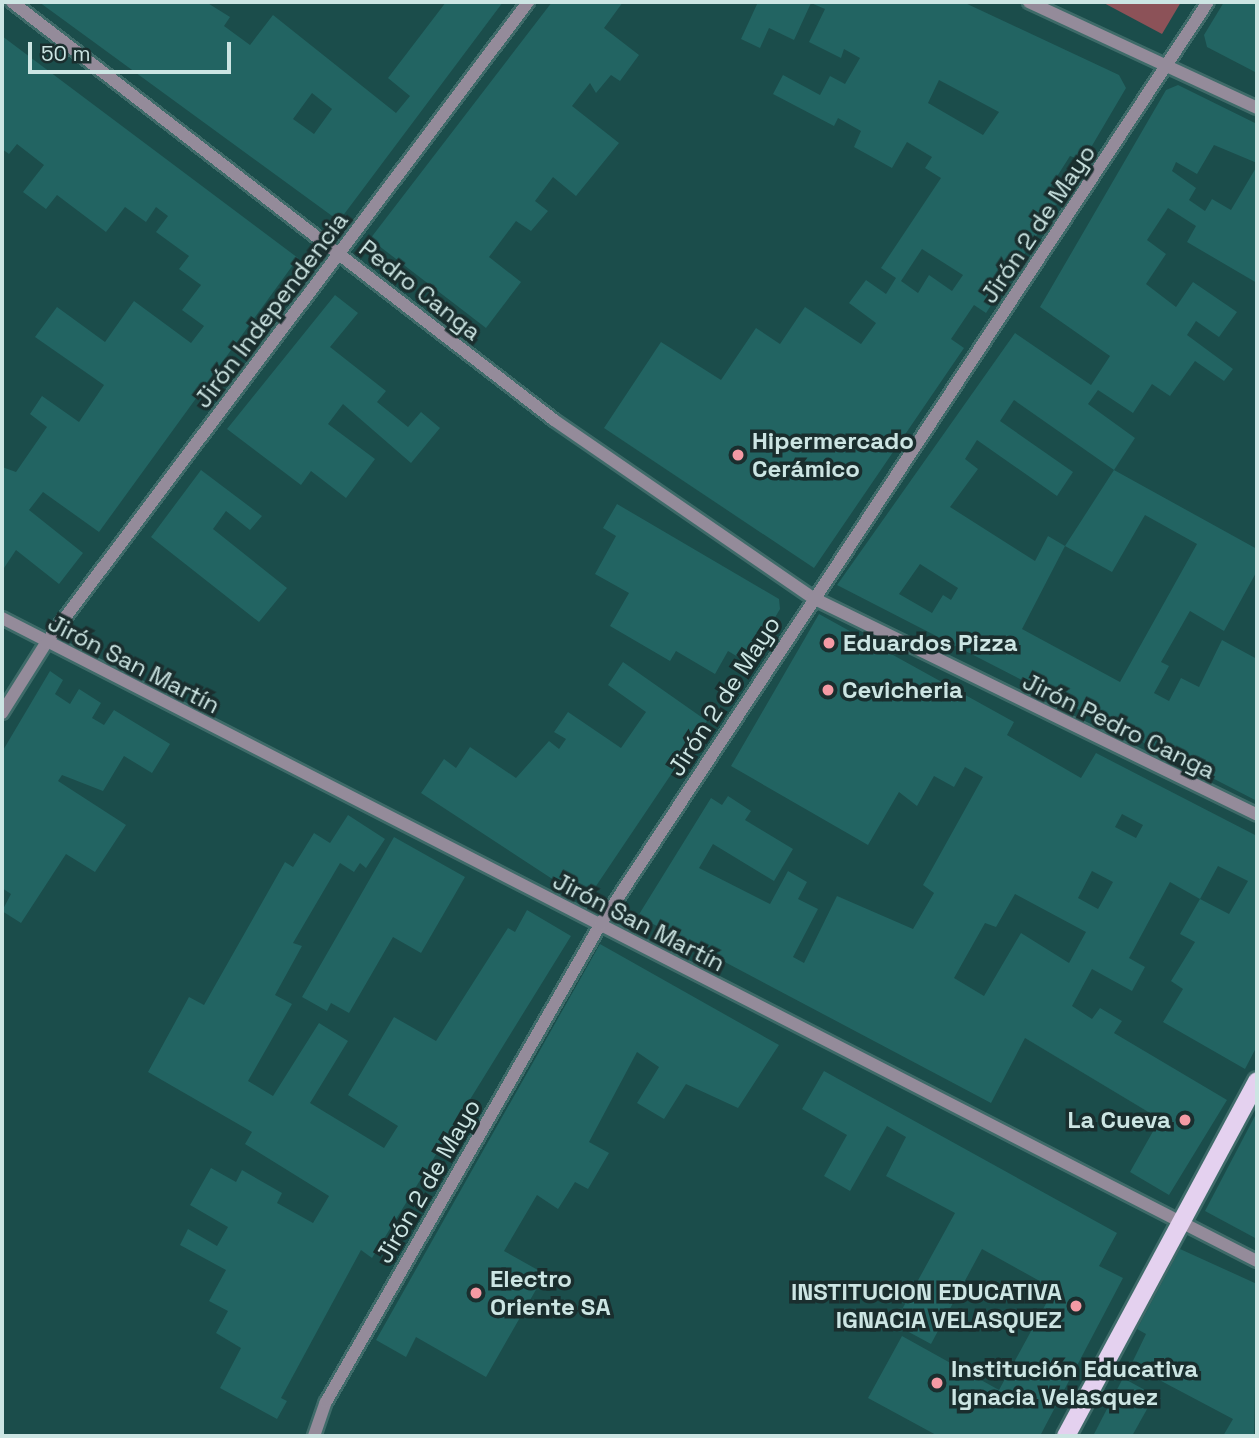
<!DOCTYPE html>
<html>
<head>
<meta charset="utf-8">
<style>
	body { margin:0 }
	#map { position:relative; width:1259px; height:1438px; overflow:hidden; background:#1b4d4b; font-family:"Space Grotesk",sans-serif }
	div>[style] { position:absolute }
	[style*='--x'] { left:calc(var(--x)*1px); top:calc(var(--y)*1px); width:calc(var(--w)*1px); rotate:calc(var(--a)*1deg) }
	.green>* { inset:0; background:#8c5258 }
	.building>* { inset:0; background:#226462 }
	.roads { filter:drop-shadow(2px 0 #3e6b69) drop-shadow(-2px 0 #3e6b69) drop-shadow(0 2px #3e6b69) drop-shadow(0 -2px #3e6b69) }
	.minor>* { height:12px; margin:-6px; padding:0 6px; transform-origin:6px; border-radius:6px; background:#948b9a }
	.major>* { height:18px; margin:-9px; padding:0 9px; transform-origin:9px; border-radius:9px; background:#e4d1ef }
	.dots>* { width:19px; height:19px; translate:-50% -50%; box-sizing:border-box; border:4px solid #1a2e2e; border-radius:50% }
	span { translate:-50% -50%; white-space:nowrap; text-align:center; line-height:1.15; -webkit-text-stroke:7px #1a2e2e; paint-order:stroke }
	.street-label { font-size:24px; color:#cce5e3 }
	.poi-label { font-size:24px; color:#cce5e3; font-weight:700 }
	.left { translate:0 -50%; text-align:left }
	.right { translate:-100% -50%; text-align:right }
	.frame { position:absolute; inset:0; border:4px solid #cce5e3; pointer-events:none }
	.scale { position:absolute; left:28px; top:42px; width:203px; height:32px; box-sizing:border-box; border:4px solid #cce5e3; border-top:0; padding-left:9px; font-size:21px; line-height:24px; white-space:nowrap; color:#cce5e3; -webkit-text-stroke:5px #1a2e2e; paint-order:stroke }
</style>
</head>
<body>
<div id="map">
	<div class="green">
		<i style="clip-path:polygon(1102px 2px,1181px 2px,1162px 34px)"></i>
	</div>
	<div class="building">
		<i style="clip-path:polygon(evenodd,39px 2px,206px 2px,230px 17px,224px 26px,250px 45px,273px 15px,396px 113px,410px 96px,388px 78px,446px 2px,503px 2px,339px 221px,39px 2px,312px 93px,332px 109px,314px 134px,293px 119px,312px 93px)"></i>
		<i style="clip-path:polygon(552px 2px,623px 2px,604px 28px,639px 55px,620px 81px,611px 75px,596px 93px,590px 83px,572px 106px,619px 143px,576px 196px,553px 177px,535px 201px,548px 211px,531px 231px,516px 221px,489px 257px,521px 282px,486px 328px,370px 239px)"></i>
		<i style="clip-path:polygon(evenodd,758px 2px,963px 2px,1119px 75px,1126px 88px,1083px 161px,1070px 156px,1049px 189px,1061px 198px,986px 313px,974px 305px,951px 339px,964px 348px,814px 568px,604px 428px,661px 342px,721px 380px,756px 328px,780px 344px,805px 307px,861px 344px,876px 323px,849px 303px,866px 280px,886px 294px,896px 278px,881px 268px,941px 178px,925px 168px,932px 157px,907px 142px,892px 168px,854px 147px,861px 131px,838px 118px,834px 126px,773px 94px,783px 75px,820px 95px,830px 76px,845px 84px,860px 58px,844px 49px,841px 58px,809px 42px,825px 9px,811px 3px,794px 40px,769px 28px,760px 48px,741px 39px,758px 2px,939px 80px,999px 112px,983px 135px,928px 103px,939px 80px,758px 2px,922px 249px,963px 275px,952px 291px,929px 275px,918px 293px,901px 281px,922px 249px)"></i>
		<i style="clip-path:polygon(1224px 2px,1257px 2px,1257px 73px,1207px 47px,1204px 35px)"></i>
		<i style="clip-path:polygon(2px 36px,298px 258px,99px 532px,43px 492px,29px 510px,83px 553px,59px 584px,16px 550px,2px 571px,2px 467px,16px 472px,47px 427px,30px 414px,42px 396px,79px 422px,104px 385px,35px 337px,57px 307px,105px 342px,134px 301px,191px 343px,204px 326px,182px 310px,201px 285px,179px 269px,189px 256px,156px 232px,168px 216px,156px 207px,146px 222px,125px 207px,106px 232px,57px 195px,46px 209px,23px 192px,44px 165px,17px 144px,9px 154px,2px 149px)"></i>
		<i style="clip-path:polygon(evenodd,1178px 85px,1257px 124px,1257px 163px,1214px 145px,1197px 174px,1176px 162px,1172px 171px,1196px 188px,1189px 200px,1205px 211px,1212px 199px,1231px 210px,1257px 166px,1257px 283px,1187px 242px,1196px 226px,1168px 208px,1147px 240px,1166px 254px,1146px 284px,1176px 307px,1193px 282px,1237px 312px,1219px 337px,1196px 321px,1187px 335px,1233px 369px,1224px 381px,1195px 361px,1170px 396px,1152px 384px,1133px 413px,1098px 390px,1088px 404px,1135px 438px,1114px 470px,1014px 400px,1000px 421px,1073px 472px,1057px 496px,977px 440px,965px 459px,978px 469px,950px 507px,1035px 561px,1048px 536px,1065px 546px,1022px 629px,1120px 682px,1197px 544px,1145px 515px,1112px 572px,1065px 546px,1114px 470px,1257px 549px,1257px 571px,1224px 631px,1190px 611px,1161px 662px,1169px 666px,1154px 693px,1169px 701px,1181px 678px,1199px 687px,1222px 640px,1257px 659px,1257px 801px,837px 585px,1015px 333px,1091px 385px,1110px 356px,1040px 307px,1166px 90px,1178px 85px,920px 564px,958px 588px,951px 600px,943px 595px,932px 613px,899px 594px,920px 564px)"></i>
		<i style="clip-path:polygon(335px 295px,358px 313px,330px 347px,386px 391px,377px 402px,408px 427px,421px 412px,440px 428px,411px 463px,343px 404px,328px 424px,375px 459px,346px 498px,311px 471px,301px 485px,227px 429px)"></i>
		<i style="clip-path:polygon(201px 470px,262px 516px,250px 530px,226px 511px,213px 529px,287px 588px,259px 622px,151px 537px)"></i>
		<i style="clip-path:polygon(617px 504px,779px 599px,780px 609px,748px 663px,728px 651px,715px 674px,676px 651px,670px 661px,610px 626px,629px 593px,595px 574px,616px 536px,603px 528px)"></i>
		<i style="clip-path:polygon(evenodd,819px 614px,1014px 722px,1007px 735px,1081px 778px,1096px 753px,1257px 836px,1257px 1046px,1245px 1069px,1163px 1022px,1183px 989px,1171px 981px,1195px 942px,1180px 934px,1200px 899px,1170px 882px,1129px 958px,1145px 967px,1132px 991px,1092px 969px,1072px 1006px,1092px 1019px,1100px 1008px,1122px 1021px,1114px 1033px,1227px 1100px,1169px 1195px,1130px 1172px,1160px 1119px,1025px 1038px,991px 1103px,638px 916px,711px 798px,722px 805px,728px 796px,751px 811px,745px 820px,793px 849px,774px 881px,713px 844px,699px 868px,770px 904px,788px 871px,807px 882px,798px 899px,818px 909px,793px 957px,804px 963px,837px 896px,913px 929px,934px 893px,923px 885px,983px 777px,965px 767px,954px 787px,934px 776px,917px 806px,899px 792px,868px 845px,731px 766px,819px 614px,1122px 814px,1143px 825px,1136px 838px,1115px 827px,1122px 814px,819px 614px,1218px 866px,1248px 881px,1229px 914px,1200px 899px,1218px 866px,819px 614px,1092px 871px,1113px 882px,1098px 909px,1078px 898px,1092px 871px,819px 614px,1015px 894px,1086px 932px,1069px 963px,1021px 933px,984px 996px,954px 978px,985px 923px,996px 927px,1015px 894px)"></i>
		<i style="clip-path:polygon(623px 662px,707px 721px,586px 901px,421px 793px,444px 759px,456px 768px,470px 747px,516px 778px,549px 741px,559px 749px,566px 739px,554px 732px,568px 712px,621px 748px,646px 712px,608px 685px)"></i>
		<i style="clip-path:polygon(50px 671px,63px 680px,55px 694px,70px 704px,79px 689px,101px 703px,92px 718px,104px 725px,114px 710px,170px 744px,152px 773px,124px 756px,103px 791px,62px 775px,58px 781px,126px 825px,95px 872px,66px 854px,21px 923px,2px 911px,11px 894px,2px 888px,2px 752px)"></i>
		<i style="clip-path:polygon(348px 815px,385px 839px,366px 868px,360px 863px,354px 872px,340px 863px,293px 943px,302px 946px,275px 995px,292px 1004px,248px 1081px,273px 1096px,319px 1023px,348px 1041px,310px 1103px,384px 1148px,398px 1126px,348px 1095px,394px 1017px,436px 1041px,508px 928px,515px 932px,527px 910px,571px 936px,372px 1258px,361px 1250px,281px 1398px,287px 1401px,277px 1419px,220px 1388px,241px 1348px,216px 1333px,228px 1311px,209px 1301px,226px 1270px,180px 1245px,188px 1229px,217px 1246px,228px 1227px,190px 1205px,211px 1168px,236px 1182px,242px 1170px,282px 1193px,277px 1203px,313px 1223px,329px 1196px,245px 1144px,252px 1132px,148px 1072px,189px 997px,204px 1005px,285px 862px,293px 867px,314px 833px,330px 843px)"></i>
		<i style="clip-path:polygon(394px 837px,465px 877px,421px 953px,393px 937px,349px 1013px,331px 1003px,327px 1011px,302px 997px)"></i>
		<i style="clip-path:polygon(600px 944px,779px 1045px,738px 1108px,686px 1084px,664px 1119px,637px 1103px,659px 1067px,637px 1052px,589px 1142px,609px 1153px,588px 1189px,575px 1182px,558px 1209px,537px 1195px,504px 1251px,545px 1274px,486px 1377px,416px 1337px,406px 1357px,376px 1340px)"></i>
		<i style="clip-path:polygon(824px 1071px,1117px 1233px,1099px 1266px,1123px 1278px,1040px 1436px,938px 1436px,868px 1398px,902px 1336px,999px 1390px,1054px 1289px,982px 1249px,931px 1344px,894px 1324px,955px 1213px,886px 1176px,906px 1137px,887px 1126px,850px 1191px,824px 1176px,847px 1135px,802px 1109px)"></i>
		<i style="clip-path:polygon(1257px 1112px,1257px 1239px,1205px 1211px)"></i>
		<i style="clip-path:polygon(1180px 1249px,1257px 1284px,1254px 1436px,1223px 1436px,1233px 1419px,1131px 1365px,1146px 1334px,1137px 1329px)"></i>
		<i style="clip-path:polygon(1123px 1378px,1154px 1395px,1146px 1411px,1132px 1436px,1093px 1436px)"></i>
	</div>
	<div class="roads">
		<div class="minor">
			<i style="--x:12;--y:2;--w:684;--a:37.64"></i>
			<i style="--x:554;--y:420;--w:314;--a:34.5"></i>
			<i style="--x:813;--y:598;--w:494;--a:26"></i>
			<i style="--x:1029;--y:2;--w:251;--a:24.9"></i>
			<i style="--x:2;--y:618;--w:1410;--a:27.13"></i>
			<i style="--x:2;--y:713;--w:83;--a:-57.8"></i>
			<i style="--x:46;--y:643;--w:802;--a:-53.06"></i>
			<i style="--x:314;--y:1436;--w:36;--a:-71"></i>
			<i style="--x:326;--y:1402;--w:550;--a:-60.13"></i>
			<i style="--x:600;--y:925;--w:1105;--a:-56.63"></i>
		</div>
		<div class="major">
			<i style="--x:1066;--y:1436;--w:403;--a:-61.7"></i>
		</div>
	</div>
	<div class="dots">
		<i style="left:738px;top:455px;background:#f49aa4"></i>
		<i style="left:829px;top:643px;background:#f49aa4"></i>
		<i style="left:828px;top:690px;background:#f49aa4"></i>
		<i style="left:1185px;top:1120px;background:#f49aa4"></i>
		<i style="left:476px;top:1293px;background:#f49aa4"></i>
		<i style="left:1076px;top:1306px;background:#f49aa4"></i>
		<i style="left:937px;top:1383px;background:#f49aa4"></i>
	</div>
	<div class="street-label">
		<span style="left:1038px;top:224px;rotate:-56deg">Jirón 2 de Mayo</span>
		<span style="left:420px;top:290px;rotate:38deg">Pedro Canga</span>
		<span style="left:271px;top:310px;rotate:-53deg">Jirón Independencia</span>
		<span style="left:134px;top:664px;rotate:27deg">Jirón San Martín</span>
		<span style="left:724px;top:696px;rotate:-57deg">Jirón 2 de Mayo</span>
		<span style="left:1119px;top:726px;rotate:26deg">Jirón Pedro Canga</span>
		<span style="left:639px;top:922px;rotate:27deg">Jirón San Martín</span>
		<span style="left:428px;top:1181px;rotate:-60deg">Jirón 2 de Mayo</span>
	</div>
	<div class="poi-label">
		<span class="left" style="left:752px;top:455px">Hipermercado<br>Cerámico</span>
		<span class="left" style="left:843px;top:643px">Eduardos Pizza</span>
		<span class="left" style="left:842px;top:690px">Cevicheria</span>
		<span class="right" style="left:1171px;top:1120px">La Cueva</span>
		<span class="left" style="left:490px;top:1293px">Electro<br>Oriente SA</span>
		<span class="right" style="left:1062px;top:1306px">INSTITUCION EDUCATIVA<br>IGNACIA VELASQUEZ</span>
		<span class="left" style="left:951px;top:1383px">Institución Educativa<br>Ignacia Velasquez</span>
	</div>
	<div class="frame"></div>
	<div class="scale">50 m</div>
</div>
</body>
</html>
